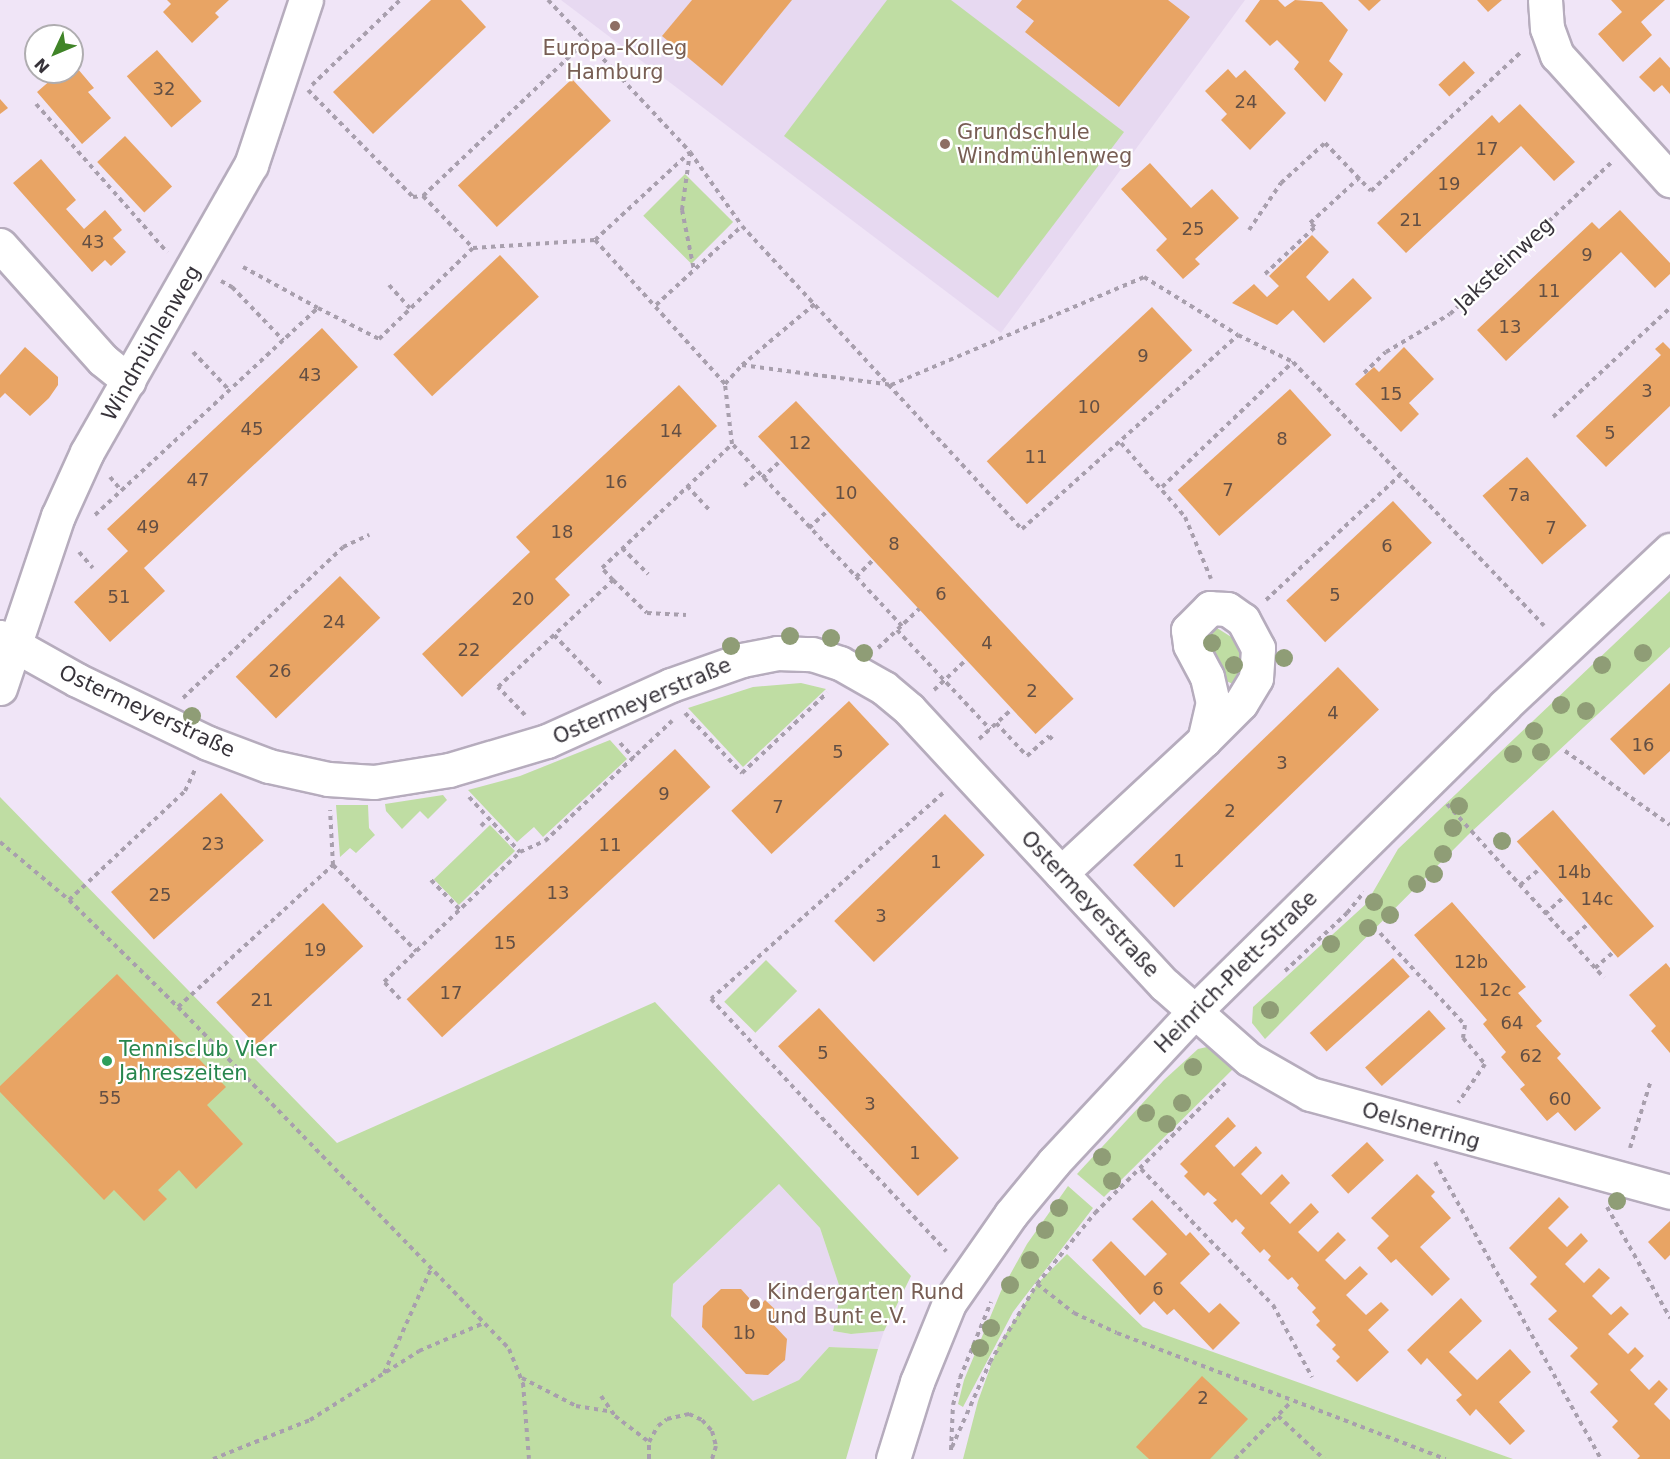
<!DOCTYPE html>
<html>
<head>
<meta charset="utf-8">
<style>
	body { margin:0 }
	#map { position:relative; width:1670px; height:1459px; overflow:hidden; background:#f0e5f7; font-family:"DejaVu Sans",sans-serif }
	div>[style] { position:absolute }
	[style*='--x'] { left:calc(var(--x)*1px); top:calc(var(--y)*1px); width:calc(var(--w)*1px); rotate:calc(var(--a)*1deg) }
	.built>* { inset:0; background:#e7d9f1 }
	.green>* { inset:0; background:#bfdda3; transform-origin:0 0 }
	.building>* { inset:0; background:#e8a464; transform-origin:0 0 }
	.path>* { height:4px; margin-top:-2px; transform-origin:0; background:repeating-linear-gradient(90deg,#a89fad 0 4.5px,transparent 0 9px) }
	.roads { filter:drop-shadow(2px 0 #b6acbd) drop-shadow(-2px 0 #b6acbd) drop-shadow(0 2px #b6acbd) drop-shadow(0 -2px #b6acbd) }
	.minor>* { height:33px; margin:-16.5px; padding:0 16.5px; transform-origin:16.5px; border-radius:16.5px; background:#fff }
	.trees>* { width:18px; height:18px; margin:-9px; border-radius:50%; background:#8f9d76 }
	.dots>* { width:16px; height:16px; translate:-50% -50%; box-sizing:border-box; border:3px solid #fff; border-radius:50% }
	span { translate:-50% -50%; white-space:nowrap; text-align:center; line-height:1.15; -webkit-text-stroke:4.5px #fff; paint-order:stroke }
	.number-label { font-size:18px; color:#634f44 }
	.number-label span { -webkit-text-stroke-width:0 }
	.education-label { font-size:21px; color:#785e54 }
	.left { translate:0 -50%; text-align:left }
	.street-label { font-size:21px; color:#37333a }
	.leisure-label { font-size:21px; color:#27864d }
	.north { position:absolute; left:24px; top:24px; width:60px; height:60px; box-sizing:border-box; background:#fff; border:2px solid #afadb0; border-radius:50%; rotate:226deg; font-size:16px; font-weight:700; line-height:24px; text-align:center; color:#37333a }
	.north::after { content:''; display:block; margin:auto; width:21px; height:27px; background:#408428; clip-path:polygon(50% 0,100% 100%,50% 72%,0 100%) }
</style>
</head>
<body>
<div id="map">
	<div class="built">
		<i style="clip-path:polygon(561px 0,1245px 0,1001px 333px)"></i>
		<i style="clip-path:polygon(779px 1184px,820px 1228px,841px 1291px,833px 1331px,851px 1334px,884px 1331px,878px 1349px,829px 1347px,799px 1380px,753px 1401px,671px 1316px,673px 1284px)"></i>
	</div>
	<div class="green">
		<i style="clip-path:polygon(887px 0,951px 0,1124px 132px,998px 298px,784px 136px)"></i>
		<i style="left:685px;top:174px;width:68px;height:59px;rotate:45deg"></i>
		<i style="clip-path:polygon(1670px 591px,1670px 647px,1468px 835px,1265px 1039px,1252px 1023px,1253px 1007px,1366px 904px,1398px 849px)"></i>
		<i style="clip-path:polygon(1217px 628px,1236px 640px,1242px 654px,1243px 670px,1235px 685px,1224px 680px,1204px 638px)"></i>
		<i style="clip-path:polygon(801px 683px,826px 689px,743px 767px,688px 708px,753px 687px)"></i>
		<i style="clip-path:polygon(610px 740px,627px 759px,543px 837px,534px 827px,517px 842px,468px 790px,520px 776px)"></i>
		<i style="clip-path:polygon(443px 795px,447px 800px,428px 819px,420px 811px,402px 829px,386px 811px,385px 804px)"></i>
		<i style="clip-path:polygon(0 797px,337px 1143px,655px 1002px,911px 1276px,884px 1331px,851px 1334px,833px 1331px,841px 1291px,820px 1228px,779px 1184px,673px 1284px,671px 1316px,753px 1401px,799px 1380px,829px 1347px,878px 1349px,846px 1459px,0 1459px)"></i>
		<i style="clip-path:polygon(336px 805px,368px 805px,369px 828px,375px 835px,356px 853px,350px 848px,340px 857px)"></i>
		<i style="left:490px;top:825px;width:36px;height:78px;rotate:46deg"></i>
		<i style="left:766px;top:960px;width:44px;height:59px;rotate:45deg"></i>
		<i style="clip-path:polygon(1207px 1047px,1235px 1067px,1104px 1197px,1077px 1174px,1164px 1080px,1198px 1049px)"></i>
		<i style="clip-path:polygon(1068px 1186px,1093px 1208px,1013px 1312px,963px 1407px,958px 1404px,964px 1380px,1001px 1291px,1027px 1244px)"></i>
		<i style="clip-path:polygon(1067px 1254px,1143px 1327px,1513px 1459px,963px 1459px,978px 1401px,998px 1346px,1037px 1284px)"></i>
	</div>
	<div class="building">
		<i style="clip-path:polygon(167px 0,229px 0,215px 13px,219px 17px,192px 43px,163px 12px,171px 4px)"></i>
		<i style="clip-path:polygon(431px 0,461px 0,486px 27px,373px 134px,333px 92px)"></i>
		<i style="clip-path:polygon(692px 0,792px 0,722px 86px,662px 36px)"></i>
		<i style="clip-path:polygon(1022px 0,1168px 0,1190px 17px,1119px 107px,1025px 32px,1034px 21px,1016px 7px)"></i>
		<i style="clip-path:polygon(1260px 0,1278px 0,1285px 7px,1295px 0,1322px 2px,1348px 30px,1329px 61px,1343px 74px,1325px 102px,1294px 69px,1299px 62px,1277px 40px,1270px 46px,1245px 21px)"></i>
		<i style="clip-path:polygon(1358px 0,1381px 0,1369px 11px)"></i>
		<i style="clip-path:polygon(1477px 0,1502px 0,1488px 12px)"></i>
		<i style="clip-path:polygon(1611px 0,1665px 0,1641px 22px,1652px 35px,1623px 62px,1598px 34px,1622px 12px)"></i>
		<i style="left:157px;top:50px;width:68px;height:40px;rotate:49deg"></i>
		<i style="clip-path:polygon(1660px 57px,1670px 68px,1670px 94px,1662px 85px,1654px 92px,1639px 77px)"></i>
		<i style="left:1464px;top:61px;width:16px;height:35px;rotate:47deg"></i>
		<i style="clip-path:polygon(72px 62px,94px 88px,88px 92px,111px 118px,82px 144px,37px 92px,60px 72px,72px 72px)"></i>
		<i style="clip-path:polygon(1228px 69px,1236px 78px,1245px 70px,1286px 113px,1250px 150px,1221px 120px,1227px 114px,1205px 91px)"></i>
		<i style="left:572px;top:79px;width:57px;height:156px;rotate:47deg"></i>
		<i style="clip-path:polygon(0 99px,8px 108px,0 114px)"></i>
		<i style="clip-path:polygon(1520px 104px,1575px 162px,1554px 181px,1521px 146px,1406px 253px,1377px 223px,1492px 115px,1499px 123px)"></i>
		<i style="left:125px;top:136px;width:69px;height:38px;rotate:47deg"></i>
		<i style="clip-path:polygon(41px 159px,76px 200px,66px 209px,84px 229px,105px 210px,122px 230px,113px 238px,126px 252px,111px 266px,105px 260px,92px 272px,13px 183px)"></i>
		<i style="clip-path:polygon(1150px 163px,1191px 208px,1212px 189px,1239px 218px,1195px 259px,1200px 264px,1183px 279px,1156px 250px,1167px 239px,1121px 189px)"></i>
		<i style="clip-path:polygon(1620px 210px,1670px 263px,1670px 274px,1655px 288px,1621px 252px,1506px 361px,1477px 330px,1592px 222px,1599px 229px)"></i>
		<i style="clip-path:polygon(1312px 235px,1329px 252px,1306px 277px,1329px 301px,1353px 278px,1372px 298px,1324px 343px,1293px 310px,1277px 325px,1232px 303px,1254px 284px,1267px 297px,1279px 286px,1269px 276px)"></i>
		<i style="left:500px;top:255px;width:57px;height:146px;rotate:47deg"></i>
		<i style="left:1152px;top:307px;width:59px;height:226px;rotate:47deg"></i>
		<i style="clip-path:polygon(322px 328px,358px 367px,144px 568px,165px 591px,110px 642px,74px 602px,128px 551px,107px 529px)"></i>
		<i style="clip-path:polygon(1663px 342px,1670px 349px,1670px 406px,1606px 467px,1576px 436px,1661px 355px,1655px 349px)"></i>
		<i style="clip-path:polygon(25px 347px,58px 377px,58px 385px,49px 398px,30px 416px,5px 393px,0 398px,0 375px)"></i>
		<i style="clip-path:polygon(1404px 347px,1434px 379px,1409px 403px,1419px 414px,1401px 432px,1355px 384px,1374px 367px,1379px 372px)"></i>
		<i style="clip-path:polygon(679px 385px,717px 426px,555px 579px,570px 595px,462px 697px,422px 654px,530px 552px,516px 537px)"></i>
		<i style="left:1290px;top:389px;width:62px;height:151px;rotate:48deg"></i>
		<i style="left:796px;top:401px;width:407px;height:52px;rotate:47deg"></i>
		<i style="left:1527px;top:457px;width:91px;height:59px;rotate:49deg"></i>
		<i style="left:1393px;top:501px;width:57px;height:146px;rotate:47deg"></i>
		<i style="left:340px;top:576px;width:58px;height:145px;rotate:46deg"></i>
		<i style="left:1338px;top:667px;width:59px;height:285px;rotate:46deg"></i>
		<i style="clip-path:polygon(1670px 683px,1670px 751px,1644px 775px,1610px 739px)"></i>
		<i style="left:849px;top:701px;width:59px;height:161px;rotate:47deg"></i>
		<i style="left:675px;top:749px;width:52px;height:367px;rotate:47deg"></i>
		<i style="left:221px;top:793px;width:64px;height:148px;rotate:48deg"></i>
		<i style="left:1553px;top:810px;width:154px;height:48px;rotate:49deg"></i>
		<i style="left:945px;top:814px;width:57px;height:154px;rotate:46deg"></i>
		<i style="clip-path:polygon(1452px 902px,1526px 987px,1518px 993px,1542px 1021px,1536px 1026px,1561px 1054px,1557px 1058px,1601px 1108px,1575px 1131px,1558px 1112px,1547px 1121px,1520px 1089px,1525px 1085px,1501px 1057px,1506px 1052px,1483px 1024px,1487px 1020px,1414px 935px)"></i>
		<i style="left:323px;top:903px;width:59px;height:146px;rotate:47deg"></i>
		<i style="left:1393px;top:958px;width:25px;height:112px;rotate:48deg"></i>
		<i style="clip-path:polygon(1666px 963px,1670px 968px,1670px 1053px,1651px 1031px,1656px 1026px,1629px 995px)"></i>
		<i style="clip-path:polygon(117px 974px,226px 1087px,207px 1105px,243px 1144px,196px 1189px,179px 1170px,158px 1190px,167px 1199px,144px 1221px,114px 1190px,104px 1200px,0 1092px,0 1086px)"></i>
		<i style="left:819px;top:1008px;width:205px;height:56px;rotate:47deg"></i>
		<i style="left:1429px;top:1010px;width:25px;height:86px;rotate:48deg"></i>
		<i style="clip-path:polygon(1228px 1117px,1236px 1126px,1215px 1146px,1234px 1167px,1256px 1146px,1262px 1153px,1241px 1174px,1261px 1195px,1282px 1174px,1290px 1183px,1270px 1203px,1290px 1224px,1311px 1203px,1319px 1212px,1298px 1232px,1318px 1252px,1338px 1232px,1346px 1240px,1325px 1260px,1345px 1280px,1360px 1266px,1368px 1274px,1346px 1295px,1366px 1315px,1381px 1302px,1389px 1310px,1368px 1330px,1389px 1352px,1357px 1382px,1336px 1361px,1340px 1357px,1332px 1349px,1336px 1345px,1316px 1325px,1320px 1321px,1312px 1312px,1316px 1308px,1297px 1288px,1299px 1285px,1292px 1277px,1288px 1280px,1268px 1260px,1271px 1256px,1264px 1249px,1260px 1253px,1241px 1233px,1245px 1228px,1236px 1219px,1232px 1223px,1213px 1203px,1217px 1200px,1208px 1192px,1204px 1196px,1184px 1176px,1188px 1172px,1180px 1164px)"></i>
		<i style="left:1367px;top:1142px;width:25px;height:49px;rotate:47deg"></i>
		<i style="clip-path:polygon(1417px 1174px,1435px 1192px,1431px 1196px,1451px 1218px,1420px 1247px,1450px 1279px,1432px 1296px,1396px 1259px,1391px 1263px,1377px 1248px,1389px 1236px,1371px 1218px)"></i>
		<i style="clip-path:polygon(1559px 1197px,1569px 1207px,1548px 1228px,1567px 1247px,1581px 1233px,1588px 1241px,1565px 1264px,1584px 1283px,1599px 1268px,1610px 1278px,1592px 1296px,1611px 1315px,1621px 1306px,1629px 1314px,1608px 1334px,1628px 1354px,1635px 1347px,1644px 1356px,1630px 1370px,1649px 1390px,1659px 1380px,1668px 1389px,1654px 1404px,1670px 1420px,1670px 1459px,1637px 1459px,1640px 1456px,1612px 1427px,1618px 1421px,1590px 1392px,1598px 1384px,1570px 1356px,1578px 1348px,1548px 1319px,1557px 1311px,1530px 1284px,1537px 1277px,1509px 1248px)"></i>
		<i style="clip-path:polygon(1152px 1200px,1186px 1236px,1190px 1232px,1210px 1254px,1180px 1283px,1209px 1313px,1220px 1303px,1240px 1323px,1213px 1350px,1174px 1309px,1167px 1315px,1154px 1301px,1140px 1315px,1092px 1260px,1111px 1241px,1145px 1276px,1167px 1254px,1132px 1219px)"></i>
		<i style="clip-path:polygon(1670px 1221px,1670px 1255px,1665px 1260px,1648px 1242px)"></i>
		<i style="clip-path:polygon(721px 1289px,741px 1289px,758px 1308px,765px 1300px,779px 1313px,771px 1322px,787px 1339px,785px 1360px,768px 1375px,746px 1374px,702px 1327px,703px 1306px)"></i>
		<i style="clip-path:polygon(1461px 1298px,1482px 1321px,1449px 1352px,1477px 1380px,1510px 1349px,1531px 1372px,1499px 1402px,1525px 1431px,1510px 1445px,1476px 1409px,1470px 1416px,1456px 1400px,1462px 1395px,1427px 1358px,1421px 1365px,1407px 1350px)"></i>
		<i style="clip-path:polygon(1202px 1376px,1248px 1419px,1210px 1459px,1149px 1459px,1136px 1447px)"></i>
	</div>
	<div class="path">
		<i style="--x:548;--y:0;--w:208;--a:46.9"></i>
		<i style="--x:690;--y:152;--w:59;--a:97.9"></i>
		<i style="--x:682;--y:210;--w:61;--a:78.7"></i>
		<i style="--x:312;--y:85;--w:122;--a:-44"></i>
		<i style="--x:308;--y:90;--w:150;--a:45.5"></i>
		<i style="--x:413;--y:197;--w:10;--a:-6"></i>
		<i style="--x:423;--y:196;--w:72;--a:46.1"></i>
		<i style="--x:473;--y:248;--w:122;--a:-3.8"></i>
		<i style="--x:595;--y:240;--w:194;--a:47.9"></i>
		<i style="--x:36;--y:104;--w:198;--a:48.5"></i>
		<i style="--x:423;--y:196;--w:225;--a:-43.6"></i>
		<i style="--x:1249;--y:230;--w:57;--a:-55.8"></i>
		<i style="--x:1281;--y:183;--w:59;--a:-42.3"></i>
		<i style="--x:1325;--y:143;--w:66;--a:46.2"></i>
		<i style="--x:1371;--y:191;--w:206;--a:-42.8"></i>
		<i style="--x:595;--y:240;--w:129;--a:-42.8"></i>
		<i style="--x:690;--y:152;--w:90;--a:54.9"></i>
		<i style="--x:243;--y:267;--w:85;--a:28.7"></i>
		<i style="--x:1265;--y:274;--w:69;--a:-43.2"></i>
		<i style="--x:1315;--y:227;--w:6;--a:-141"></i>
		<i style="--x:1310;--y:223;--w:67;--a:-42.6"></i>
		<i style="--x:221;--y:281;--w:13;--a:29"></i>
		<i style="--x:232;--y:287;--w:74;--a:46.1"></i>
		<i style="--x:389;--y:285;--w:31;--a:48"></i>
		<i style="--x:656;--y:305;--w:117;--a:-42.6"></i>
		<i style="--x:742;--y:226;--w:413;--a:47.3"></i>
		<i style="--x:1022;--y:529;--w:290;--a:-41.9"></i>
		<i style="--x:193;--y:352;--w:52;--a:46.5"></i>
		<i style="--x:742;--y:365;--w:97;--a:-40"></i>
		<i style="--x:1364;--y:373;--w:30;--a:-44"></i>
		<i style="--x:1386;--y:352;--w:74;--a:-30.7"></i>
		<i style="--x:1450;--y:314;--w:222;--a:-43.2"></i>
		<i style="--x:1553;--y:417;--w:160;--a:-43"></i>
		<i style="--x:1121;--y:443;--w:98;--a:49.1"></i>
		<i style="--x:1185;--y:517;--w:67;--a:67.2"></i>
		<i style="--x:110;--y:477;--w:17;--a:50"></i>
		<i style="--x:762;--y:478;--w:25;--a:-43"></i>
		<i style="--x:687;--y:486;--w:35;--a:47"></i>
		<i style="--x:744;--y:486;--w:19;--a:-43"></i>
		<i style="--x:1162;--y:487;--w:181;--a:-43.7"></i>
		<i style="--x:95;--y:515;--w:304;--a:-42.9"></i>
		<i style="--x:318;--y:308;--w:68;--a:26.9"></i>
		<i style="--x:379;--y:339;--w:131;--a:-44.1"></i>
		<i style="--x:809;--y:528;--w:25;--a:-43"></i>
		<i style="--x:622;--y:548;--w:37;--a:45"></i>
		<i style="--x:79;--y:552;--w:21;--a:49"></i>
		<i style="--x:856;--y:577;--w:24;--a:-45"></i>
		<i style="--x:613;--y:580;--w:47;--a:44.1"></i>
		<i style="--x:647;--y:613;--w:39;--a:3"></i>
		<i style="--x:1266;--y:600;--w:183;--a:-43"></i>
		<i style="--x:902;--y:626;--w:249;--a:-133"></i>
		<i style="--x:732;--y:444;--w:60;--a:-96.7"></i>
		<i style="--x:725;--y:384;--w:25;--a:-48"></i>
		<i style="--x:742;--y:365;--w:150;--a:7.6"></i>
		<i style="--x:891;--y:385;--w:275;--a:-23.1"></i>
		<i style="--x:1144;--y:277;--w:110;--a:31.7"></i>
		<i style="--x:1238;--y:335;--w:61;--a:26.1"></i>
		<i style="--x:1293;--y:362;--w:364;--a:46.4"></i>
		<i style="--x:897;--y:630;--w:136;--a:46.8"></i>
		<i style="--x:554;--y:635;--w:68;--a:46.2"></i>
		<i style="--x:878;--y:648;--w:57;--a:-43.6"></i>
		<i style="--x:934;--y:690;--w:44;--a:-43.2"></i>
		<i style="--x:183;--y:698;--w:220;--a:-43.3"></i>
		<i style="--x:343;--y:547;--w:29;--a:-25"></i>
		<i style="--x:685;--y:713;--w:83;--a:46.5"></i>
		<i style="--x:742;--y:773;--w:117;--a:-43.3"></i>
		<i style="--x:525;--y:715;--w:39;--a:-134"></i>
		<i style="--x:498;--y:687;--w:157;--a:-42.9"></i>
		<i style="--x:613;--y:580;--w:16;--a:-133"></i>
		<i style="--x:602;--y:568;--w:180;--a:-43.6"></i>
		<i style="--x:996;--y:723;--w:45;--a:46.8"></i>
		<i style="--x:1027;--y:756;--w:30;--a:-42"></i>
		<i style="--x:1049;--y:736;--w:8;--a:45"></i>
		<i style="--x:979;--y:739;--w:45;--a:-42.3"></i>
		<i style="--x:620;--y:743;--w:21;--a:47"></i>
		<i style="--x:1565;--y:751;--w:128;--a:35.2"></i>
		<i style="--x:943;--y:793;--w:310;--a:138.4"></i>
		<i style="--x:711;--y:999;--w:345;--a:47"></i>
		<i style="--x:469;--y:797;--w:75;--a:47.2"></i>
		<i style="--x:1447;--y:804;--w:234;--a:47.9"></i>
		<i style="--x:481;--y:826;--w:11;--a:-45"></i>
		<i style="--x:0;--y:842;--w:90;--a:40"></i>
		<i style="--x:69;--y:900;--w:153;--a:44.5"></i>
		<i style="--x:178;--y:1007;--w:476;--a:45.9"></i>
		<i style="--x:509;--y:1349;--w:37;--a:68"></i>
		<i style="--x:523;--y:1383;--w:76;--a:85.5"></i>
		<i style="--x:333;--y:865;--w:120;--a:46"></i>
		<i style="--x:431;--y:880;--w:42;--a:46"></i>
		<i style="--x:1520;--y:885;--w:26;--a:-39"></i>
		<i style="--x:69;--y:900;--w:159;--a:-43.2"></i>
		<i style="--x:185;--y:791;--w:23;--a:-65"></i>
		<i style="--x:1545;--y:914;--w:25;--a:-42"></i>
		<i style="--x:1380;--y:933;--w:125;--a:47.3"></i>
		<i style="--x:1465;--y:1025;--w:13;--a:99"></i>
		<i style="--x:1463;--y:1038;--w:34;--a:50"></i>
		<i style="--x:1485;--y:1064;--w:47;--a:124.7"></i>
		<i style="--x:1569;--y:940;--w:23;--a:-40"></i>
		<i style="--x:1595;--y:968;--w:23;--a:-41"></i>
		<i style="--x:1285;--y:971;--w:85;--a:-43.1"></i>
		<i style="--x:1347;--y:913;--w:27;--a:-51"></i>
		<i style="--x:400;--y:999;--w:23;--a:-133"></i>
		<i style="--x:384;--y:982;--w:188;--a:-43.7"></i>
		<i style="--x:520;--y:852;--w:27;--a:-24"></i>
		<i style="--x:545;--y:841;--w:175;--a:-43.4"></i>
		<i style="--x:178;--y:1007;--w:210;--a:-42.5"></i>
		<i style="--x:333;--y:865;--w:55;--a:-93.1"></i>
		<i style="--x:1630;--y:1148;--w:71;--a:-72.8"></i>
		<i style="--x:1435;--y:1162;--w:340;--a:60.8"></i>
		<i style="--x:1141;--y:1169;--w:190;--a:45.9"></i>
		<i style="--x:1273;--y:1305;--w:82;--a:61.6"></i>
		<i style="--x:1607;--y:1207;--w:128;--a:60.4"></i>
		<i style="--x:1037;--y:1284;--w:47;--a:38.1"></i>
		<i style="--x:1074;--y:1313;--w:47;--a:24.9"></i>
		<i style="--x:1117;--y:1333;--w:352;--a:21"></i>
		<i style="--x:384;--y:1373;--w:114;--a:-65.7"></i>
		<i style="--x:522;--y:1378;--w:61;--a:27.4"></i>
		<i style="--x:576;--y:1406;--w:36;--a:9"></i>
		<i style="--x:601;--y:1396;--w:24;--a:55"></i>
		<i style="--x:615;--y:1416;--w:43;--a:37.4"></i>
		<i style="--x:1278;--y:1416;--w:63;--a:43.1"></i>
		<i style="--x:952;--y:1447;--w:93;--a:-65.9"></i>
		<i style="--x:990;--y:1362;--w:91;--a:-58.9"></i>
		<i style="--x:1037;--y:1284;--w:92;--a:-50.8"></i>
		<i style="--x:1095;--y:1213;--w:188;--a:-45"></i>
		<i style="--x:951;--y:1450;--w:45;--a:-87.5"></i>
		<i style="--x:953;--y:1405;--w:28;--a:-75"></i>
		<i style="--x:960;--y:1378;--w:82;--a:-67.8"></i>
		<i style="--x:213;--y:1459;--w:105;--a:-21.9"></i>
		<i style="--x:310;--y:1420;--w:129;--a:-32.3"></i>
		<i style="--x:419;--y:1351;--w:71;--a:-23.3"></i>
		<i style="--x:649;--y:1459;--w:17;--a:-90"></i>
		<i style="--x:649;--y:1442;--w:18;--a:-61"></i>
		<i style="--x:658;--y:1426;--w:11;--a:-38"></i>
		<i style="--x:667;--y:1419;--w:23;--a:-13"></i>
		<i style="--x:689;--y:1414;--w:14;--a:25"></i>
		<i style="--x:702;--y:1420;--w:15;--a:48"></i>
		<i style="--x:712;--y:1431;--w:16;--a:75"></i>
		<i style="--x:716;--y:1446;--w:14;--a:107"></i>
		<i style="--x:1235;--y:1459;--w:80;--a:-45.5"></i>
	</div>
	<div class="roads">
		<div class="minor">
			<i style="--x:1545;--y:0;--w:28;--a:86"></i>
			<i style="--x:1547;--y:28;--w:29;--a:70"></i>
			<i style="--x:1557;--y:55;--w:169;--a:47.9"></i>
			<i style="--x:0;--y:245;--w:154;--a:48.2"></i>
			<i style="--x:103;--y:360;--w:33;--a:39"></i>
			<i style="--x:0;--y:637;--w:88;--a:29.2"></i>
			<i style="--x:77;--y:680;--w:145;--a:25.7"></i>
			<i style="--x:208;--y:743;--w:65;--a:20.7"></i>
			<i style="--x:269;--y:766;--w:60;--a:12.4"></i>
			<i style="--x:328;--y:779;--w:46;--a:3.7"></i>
			<i style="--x:374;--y:782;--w:76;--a:-9.1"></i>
			<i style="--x:449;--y:770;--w:102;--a:-16.5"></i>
			<i style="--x:547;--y:741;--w:136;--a:-24.3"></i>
			<i style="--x:671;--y:685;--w:75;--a:-19.4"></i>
			<i style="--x:742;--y:660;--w:36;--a:-11"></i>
			<i style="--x:777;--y:653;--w:35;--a:2"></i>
			<i style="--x:812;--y:654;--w:29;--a:18"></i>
			<i style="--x:840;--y:663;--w:51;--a:29.6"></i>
			<i style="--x:884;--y:688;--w:33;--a:40"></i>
			<i style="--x:909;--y:709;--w:376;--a:47.2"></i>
			<i style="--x:1165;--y:985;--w:112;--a:41.4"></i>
			<i style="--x:1249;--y:1059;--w:70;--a:29.8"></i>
			<i style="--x:1310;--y:1094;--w:373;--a:15.2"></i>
			<i style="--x:0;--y:688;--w:182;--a:-71.4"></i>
			<i style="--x:58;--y:516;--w:70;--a:-65.6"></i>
			<i style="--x:87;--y:452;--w:331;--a:-60.3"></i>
			<i style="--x:251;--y:165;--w:174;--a:-71.6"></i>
			<i style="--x:1061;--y:873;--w:195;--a:-42.9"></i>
			<i style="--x:1204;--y:740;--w:52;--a:-45"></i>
			<i style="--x:1241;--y:703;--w:29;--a:-59"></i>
			<i style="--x:1256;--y:678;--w:30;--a:-86"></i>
			<i style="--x:1258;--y:648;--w:32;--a:-118"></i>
			<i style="--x:1243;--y:620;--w:19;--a:-145"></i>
			<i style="--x:1227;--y:609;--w:17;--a:-177"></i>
			<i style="--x:1210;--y:608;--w:31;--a:135"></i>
			<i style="--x:1188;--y:630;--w:15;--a:82"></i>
			<i style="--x:1190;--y:645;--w:36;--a:62"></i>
			<i style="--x:1207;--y:677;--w:26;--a:77"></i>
			<i style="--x:1213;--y:702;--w:39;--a:103"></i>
			<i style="--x:893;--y:1459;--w:81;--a:-72.7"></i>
			<i style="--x:917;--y:1382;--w:85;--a:-67.9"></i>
			<i style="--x:949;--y:1303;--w:108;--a:-55.1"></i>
			<i style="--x:1011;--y:1214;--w:67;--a:-50.4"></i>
			<i style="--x:1054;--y:1162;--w:207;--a:-47"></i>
			<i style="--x:1195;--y:1011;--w:434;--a:-44.6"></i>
			<i style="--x:1504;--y:706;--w:228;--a:-43.2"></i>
		</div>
	</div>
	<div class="trees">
		<i style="left:790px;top:636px"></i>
		<i style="left:831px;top:638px"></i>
		<i style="left:1212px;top:643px"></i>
		<i style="left:731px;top:646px"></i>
		<i style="left:864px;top:653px"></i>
		<i style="left:1643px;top:653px"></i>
		<i style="left:1284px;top:658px"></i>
		<i style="left:1234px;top:665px"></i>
		<i style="left:1602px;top:665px"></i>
		<i style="left:1561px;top:705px"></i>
		<i style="left:1586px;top:711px"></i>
		<i style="left:192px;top:716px"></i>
		<i style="left:1534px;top:731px"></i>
		<i style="left:1541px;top:752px"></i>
		<i style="left:1513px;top:754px"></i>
		<i style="left:1459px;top:806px"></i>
		<i style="left:1453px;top:828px"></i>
		<i style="left:1502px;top:841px"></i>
		<i style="left:1443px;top:854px"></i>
		<i style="left:1434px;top:874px"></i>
		<i style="left:1417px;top:884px"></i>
		<i style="left:1374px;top:902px"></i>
		<i style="left:1390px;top:915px"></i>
		<i style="left:1368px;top:928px"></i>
		<i style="left:1331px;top:944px"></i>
		<i style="left:1270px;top:1010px"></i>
		<i style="left:1193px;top:1067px"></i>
		<i style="left:1182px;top:1103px"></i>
		<i style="left:1146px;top:1113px"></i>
		<i style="left:1167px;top:1124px"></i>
		<i style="left:1102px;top:1157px"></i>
		<i style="left:1112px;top:1181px"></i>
		<i style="left:1617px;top:1201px"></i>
		<i style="left:1059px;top:1208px"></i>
		<i style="left:1045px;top:1230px"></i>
		<i style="left:1030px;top:1260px"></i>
		<i style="left:1010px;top:1285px"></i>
		<i style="left:991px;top:1328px"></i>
		<i style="left:980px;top:1348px"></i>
	</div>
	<div class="dots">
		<i style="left:615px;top:26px;background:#8d6e63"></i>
		<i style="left:945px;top:144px;background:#8d6e63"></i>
		<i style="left:107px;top:1061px;background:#2e9e5b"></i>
		<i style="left:755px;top:1304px;background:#8d6e63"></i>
	</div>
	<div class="number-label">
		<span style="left:164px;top:89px">32</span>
		<span style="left:1246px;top:102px">24</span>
		<span style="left:1487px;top:149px">17</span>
		<span style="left:1449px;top:184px">19</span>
		<span style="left:1411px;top:220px">21</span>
		<span style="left:1193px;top:229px">25</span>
		<span style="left:93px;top:242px">43</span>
		<span style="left:1587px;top:255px">9</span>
		<span style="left:1549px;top:291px">11</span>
		<span style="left:1510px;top:327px">13</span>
		<span style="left:1143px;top:356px">9</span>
		<span style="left:310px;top:375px">43</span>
		<span style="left:1647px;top:391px">3</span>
		<span style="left:1391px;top:394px">15</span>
		<span style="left:1089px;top:407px">10</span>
		<span style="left:252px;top:429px">45</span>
		<span style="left:671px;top:431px">14</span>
		<span style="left:1610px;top:433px">5</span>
		<span style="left:1282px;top:439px">8</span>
		<span style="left:800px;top:443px">12</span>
		<span style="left:1036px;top:457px">11</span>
		<span style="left:198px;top:480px">47</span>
		<span style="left:616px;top:482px">16</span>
		<span style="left:1228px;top:490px">7</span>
		<span style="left:846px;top:493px">10</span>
		<span style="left:1519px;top:495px">7a</span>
		<span style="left:148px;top:527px">49</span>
		<span style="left:1551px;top:528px">7</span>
		<span style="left:562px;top:532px">18</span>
		<span style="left:894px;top:544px">8</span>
		<span style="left:1387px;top:546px">6</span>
		<span style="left:941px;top:594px">6</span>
		<span style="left:1335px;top:595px">5</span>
		<span style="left:119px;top:597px">51</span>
		<span style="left:523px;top:599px">20</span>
		<span style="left:334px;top:622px">24</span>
		<span style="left:987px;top:643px">4</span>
		<span style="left:469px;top:650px">22</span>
		<span style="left:280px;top:671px">26</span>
		<span style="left:1032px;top:691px">2</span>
		<span style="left:1333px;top:713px">4</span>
		<span style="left:1643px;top:745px">16</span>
		<span style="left:838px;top:752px">5</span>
		<span style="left:1282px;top:763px">3</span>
		<span style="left:664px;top:794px">9</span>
		<span style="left:778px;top:807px">7</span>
		<span style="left:1230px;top:811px">2</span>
		<span style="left:213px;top:844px">23</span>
		<span style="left:610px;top:845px">11</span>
		<span style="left:1179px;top:861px">1</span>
		<span style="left:936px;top:862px">1</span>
		<span style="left:1574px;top:872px">14b</span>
		<span style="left:558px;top:893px">13</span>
		<span style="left:160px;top:895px">25</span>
		<span style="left:1597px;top:899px">14c</span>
		<span style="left:881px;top:916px">3</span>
		<span style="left:505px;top:943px">15</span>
		<span style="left:315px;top:950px">19</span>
		<span style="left:1471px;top:962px">12b</span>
		<span style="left:1495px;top:990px">12c</span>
		<span style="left:451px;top:993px">17</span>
		<span style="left:262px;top:1000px">21</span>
		<span style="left:1512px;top:1023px">64</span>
		<span style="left:823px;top:1053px">5</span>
		<span style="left:1531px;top:1056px">62</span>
		<span style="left:110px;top:1098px">55</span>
		<span style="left:1560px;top:1099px">60</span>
		<span style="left:870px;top:1104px">3</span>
		<span style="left:915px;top:1153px">1</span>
		<span style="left:1158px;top:1289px">6</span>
		<span style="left:744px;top:1333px">1b</span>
		<span style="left:1203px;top:1398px">2</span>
	</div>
	<div class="education-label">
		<span style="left:615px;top:60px">Europa-Kolleg<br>Hamburg</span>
		<span class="left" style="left:957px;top:144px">Grundschule<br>Windmühlenweg</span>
		<span class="left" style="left:767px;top:1304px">Kindergarten Rund<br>und Bunt e.V.</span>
	</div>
	<div class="street-label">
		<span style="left:1504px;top:264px;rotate:-43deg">Jaksteinweg</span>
		<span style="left:151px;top:343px;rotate:-60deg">Windmühlenweg</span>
		<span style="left:642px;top:701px;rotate:-23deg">Ostermeyerstraße</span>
		<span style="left:147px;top:711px;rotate:25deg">Ostermeyerstraße</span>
		<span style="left:1090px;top:904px;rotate:47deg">Ostermeyerstraße</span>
		<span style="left:1236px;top:972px;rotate:-45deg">Heinrich-Plett-Straße</span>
		<span style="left:1421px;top:1126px;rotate:16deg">Oelsnerring</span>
	</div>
	<div class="leisure-label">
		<span class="left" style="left:119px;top:1061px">Tennisclub Vier<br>Jahreszeiten</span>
	</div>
	<div class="north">N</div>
</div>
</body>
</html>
